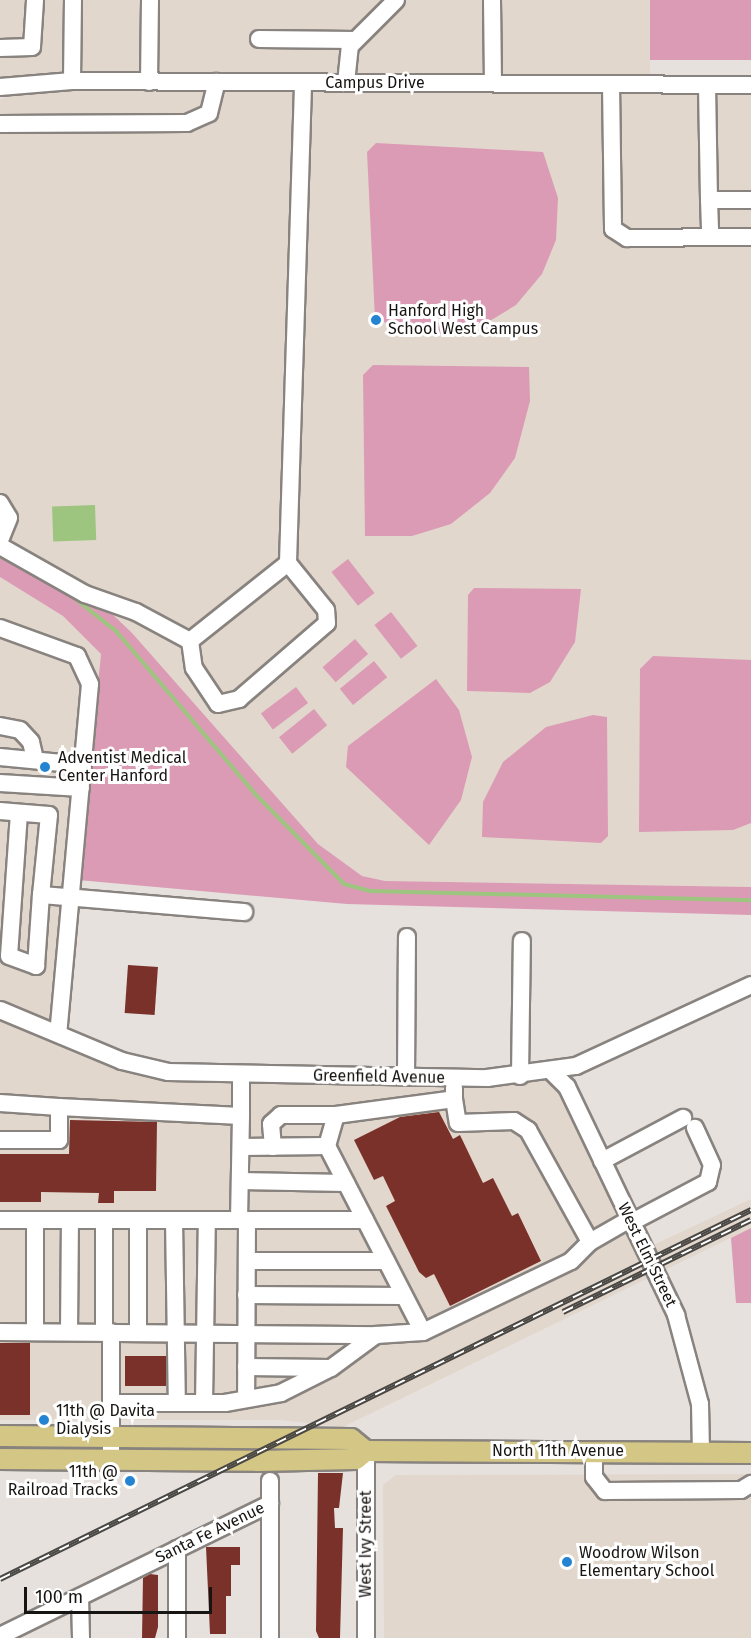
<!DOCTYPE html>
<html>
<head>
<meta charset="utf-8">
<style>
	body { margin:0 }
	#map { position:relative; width:751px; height:1638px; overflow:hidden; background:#e6e1dd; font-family:"Fira Sans",sans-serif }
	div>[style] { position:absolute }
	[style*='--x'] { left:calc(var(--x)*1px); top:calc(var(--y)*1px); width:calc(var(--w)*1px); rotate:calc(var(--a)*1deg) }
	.built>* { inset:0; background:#e2d7cd }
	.green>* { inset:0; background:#db9bb5; transform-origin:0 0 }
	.water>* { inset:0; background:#9dc580; transform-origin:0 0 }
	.stream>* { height:4px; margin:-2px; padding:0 2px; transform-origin:2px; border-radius:2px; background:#9dc580 }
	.building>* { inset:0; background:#7a312a; transform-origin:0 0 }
	.roads { filter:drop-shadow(2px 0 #88837f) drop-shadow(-2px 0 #88837f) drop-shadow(0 2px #88837f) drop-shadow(0 -2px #88837f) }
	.minor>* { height:16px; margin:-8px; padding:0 8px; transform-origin:8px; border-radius:8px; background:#fff }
	.major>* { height:20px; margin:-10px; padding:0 10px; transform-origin:10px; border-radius:10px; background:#d4c786 }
	.rail>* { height:6px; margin-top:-3px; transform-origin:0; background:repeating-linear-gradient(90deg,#fff 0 11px,#494744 0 22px); box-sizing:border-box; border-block:2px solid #494744 }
	.dots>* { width:16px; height:16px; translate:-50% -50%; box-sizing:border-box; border:3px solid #fff; border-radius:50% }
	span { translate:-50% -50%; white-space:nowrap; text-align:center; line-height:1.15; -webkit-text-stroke:6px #fff; paint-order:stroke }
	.street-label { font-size:16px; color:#171513 }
	.poi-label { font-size:16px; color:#171513 }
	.left { translate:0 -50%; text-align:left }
	.right { translate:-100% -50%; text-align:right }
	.scale { position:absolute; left:24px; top:1587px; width:188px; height:27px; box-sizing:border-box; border:3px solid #171513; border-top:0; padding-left:8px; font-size:18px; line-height:21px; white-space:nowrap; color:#171513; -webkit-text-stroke:4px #fff; paint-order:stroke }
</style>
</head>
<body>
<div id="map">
	<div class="built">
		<i style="clip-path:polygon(0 0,650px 0,650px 84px,751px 85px,751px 887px,385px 881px,362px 876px,318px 844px,0 541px,0 99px,67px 82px,0 85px)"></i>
		<i style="clip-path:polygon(0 577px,63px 616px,101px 653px,62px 1036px,147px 1069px,553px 1073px,645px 1249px,751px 1199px,751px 1228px,343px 1427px,281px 1420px,0 1420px)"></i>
		<i style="clip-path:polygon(751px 1474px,751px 1638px,384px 1638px,383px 1485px,396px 1475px)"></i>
	</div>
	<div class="green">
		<i style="left:650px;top:0;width:101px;height:60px"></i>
		<i style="clip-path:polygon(376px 143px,543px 152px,558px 198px,556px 240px,542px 274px,516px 305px,483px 325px,445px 334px,420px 334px,375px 319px,367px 152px)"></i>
		<i style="clip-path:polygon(373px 365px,529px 367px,530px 401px,515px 458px,490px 493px,451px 524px,412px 536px,365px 536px,363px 375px)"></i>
		<i style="clip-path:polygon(0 541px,87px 590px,132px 633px,318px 844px,362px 876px,385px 881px,751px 887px,751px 915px,347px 904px,78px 880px,101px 654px,63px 616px,0 577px)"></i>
		<i style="left:348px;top:559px;width:43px;height:21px;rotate:52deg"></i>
		<i style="clip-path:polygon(474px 588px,581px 589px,575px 642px,550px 682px,530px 693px,467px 691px,468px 595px)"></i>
		<i style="left:391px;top:612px;width:43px;height:21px;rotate:52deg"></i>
		<i style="left:355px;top:639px;width:20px;height:43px;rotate:49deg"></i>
		<i style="clip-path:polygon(653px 656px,751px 660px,751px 823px,733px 830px,639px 832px,640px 669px)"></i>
		<i style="left:374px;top:661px;width:21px;height:44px;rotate:51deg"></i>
		<i style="clip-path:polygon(436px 679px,459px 710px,472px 757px,461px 800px,429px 845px,346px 767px,348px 746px)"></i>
		<i style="left:296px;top:687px;width:20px;height:44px;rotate:53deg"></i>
		<i style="left:314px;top:709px;width:21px;height:45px;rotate:51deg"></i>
		<i style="clip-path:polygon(593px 715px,607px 717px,608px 836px,601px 843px,482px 837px,483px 802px,503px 762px,546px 727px)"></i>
		<i style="clip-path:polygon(751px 1228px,751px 1303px,736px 1303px,731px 1238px)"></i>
	</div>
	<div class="water">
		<i style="left:95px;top:505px;width:35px;height:43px;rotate:88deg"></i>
	</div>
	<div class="stream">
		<i style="--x:0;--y:556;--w:50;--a:28.6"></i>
		<i style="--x:69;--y:594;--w:60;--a:38.2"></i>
		<i style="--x:116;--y:631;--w:214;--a:49.5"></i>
		<i style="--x:255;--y:794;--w:127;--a:45.3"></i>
		<i style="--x:344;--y:884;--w:27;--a:15"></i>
		<i style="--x:370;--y:891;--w:381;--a:1.4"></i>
	</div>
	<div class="building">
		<i style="left:128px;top:965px;width:30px;height:48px;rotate:4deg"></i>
		<i style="clip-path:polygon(439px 1112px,453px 1139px,460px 1135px,483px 1183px,493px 1178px,512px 1216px,518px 1213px,541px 1261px,450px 1306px,434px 1274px,426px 1278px,419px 1272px,386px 1206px,395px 1201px,383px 1176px,374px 1180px,354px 1140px,400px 1117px)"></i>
		<i style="clip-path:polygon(70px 1120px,157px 1122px,156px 1191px,114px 1191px,114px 1203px,98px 1203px,99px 1193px,41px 1192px,41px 1202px,0 1202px,0 1154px,69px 1154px)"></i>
		<i style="left:0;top:1343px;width:30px;height:72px"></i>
		<i style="left:166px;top:1356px;width:30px;height:41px;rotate:90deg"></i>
		<i style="clip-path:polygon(318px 1473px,343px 1473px,339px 1508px,334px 1508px,335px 1528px,343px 1528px,340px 1638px,319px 1638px,316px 1631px)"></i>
		<i style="clip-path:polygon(206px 1547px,240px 1547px,240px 1565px,231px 1565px,231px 1596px,226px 1596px,226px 1634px,210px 1634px)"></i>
		<i style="clip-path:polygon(150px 1574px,158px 1575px,158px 1627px,155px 1638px,142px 1638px,143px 1578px)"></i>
	</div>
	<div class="roads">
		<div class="minor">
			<i style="--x:492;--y:0;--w:83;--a:89.3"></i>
			<i style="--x:259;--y:39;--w:96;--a:0.6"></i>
			<i style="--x:0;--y:48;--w:32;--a:-2"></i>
			<i style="--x:32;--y:47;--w:47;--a:-86.3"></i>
			<i style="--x:72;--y:81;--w:81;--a:-89.3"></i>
			<i style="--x:149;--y:82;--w:82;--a:-89.3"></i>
			<i style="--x:346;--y:83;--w:37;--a:-84"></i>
			<i style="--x:350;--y:46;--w:65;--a:-45"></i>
			<i style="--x:611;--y:84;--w:145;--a:89.2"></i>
			<i style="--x:613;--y:229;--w:17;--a:33"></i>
			<i style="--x:627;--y:238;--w:124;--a:-0.5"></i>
			<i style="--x:707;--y:85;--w:115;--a:89"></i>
			<i style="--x:709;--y:200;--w:42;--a:0"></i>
			<i style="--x:0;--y:87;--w:72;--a:-4.8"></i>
			<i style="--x:72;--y:81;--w:679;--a:0.34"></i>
			<i style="--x:0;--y:124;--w:187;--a:-0.3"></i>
			<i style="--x:187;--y:123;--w:24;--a:-24"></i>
			<i style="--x:209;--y:113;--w:32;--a:-76"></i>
			<i style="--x:709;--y:200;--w:37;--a:88"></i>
			<i style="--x:0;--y:503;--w:17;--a:59"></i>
			<i style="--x:9;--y:518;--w:24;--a:112"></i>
			<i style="--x:0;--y:546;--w:98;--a:29.5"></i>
			<i style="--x:85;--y:594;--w:54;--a:19.4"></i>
			<i style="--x:136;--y:612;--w:61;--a:28.2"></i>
			<i style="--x:288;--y:563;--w:125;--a:141.5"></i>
			<i style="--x:190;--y:641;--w:27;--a:82"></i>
			<i style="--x:194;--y:668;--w:43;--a:56.3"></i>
			<i style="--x:218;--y:704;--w:22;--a:-13"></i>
			<i style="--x:239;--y:699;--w:116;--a:-40.8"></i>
			<i style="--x:327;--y:623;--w:13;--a:-94"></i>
			<i style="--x:326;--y:610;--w:60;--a:-129"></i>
			<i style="--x:288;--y:563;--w:480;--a:-88.2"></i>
			<i style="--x:0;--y:628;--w:82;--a:20"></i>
			<i style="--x:77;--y:656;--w:31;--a:65"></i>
			<i style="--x:90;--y:684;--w:351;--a:95.2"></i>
			<i style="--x:0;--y:726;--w:20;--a:11"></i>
			<i style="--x:20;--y:730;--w:16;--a:47"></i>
			<i style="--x:31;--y:742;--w:18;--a:77"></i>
			<i style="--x:0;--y:757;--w:83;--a:5.5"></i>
			<i style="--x:0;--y:783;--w:81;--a:3.5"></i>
			<i style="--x:0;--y:811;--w:49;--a:4.7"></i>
			<i style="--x:49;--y:815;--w:80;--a:95.7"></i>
			<i style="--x:41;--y:895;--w:204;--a:4.8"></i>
			<i style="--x:19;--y:813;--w:143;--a:94"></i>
			<i style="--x:9;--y:956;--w:29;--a:20"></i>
			<i style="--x:36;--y:966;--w:71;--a:-86"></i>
			<i style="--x:0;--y:1010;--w:132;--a:22.7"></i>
			<i style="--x:122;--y:1061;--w:47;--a:13.4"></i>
			<i style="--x:168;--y:1072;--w:319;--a:1.1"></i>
			<i style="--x:487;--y:1078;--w:90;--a:-7.7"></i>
			<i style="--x:576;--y:1066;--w:193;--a:-24.8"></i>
			<i style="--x:553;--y:1073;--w:20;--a:45"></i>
			<i style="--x:567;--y:1087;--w:253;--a:64.4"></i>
			<i style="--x:676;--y:1315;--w:92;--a:74.9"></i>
			<i style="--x:700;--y:1404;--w:48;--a:88.8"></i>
			<i style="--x:520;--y:1076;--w:135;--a:-89.2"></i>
			<i style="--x:406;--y:1077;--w:140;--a:-89.6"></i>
			<i style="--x:454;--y:1099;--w:24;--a:81"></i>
			<i style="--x:458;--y:1123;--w:56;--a:-2"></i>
			<i style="--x:514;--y:1121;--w:17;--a:33"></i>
			<i style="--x:528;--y:1130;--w:128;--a:61"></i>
			<i style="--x:590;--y:1242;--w:46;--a:-29.9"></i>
			<i style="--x:0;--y:1103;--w:59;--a:3.9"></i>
			<i style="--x:59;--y:1107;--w:33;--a:90"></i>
			<i style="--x:59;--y:1140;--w:59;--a:180"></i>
			<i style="--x:59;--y:1107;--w:182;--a:2.8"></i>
			<i style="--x:241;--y:1116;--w:41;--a:-90"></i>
			<i style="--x:327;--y:1146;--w:209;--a:62.7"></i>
			<i style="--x:241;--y:1147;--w:86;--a:-0.7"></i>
			<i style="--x:327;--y:1146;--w:32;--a:-74"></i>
			<i style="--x:336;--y:1115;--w:119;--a:-7.7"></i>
			<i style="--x:454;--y:1099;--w:11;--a:-90"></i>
			<i style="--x:273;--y:1147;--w:23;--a:-95"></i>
			<i style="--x:271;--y:1124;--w:13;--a:-42"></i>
			<i style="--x:281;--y:1115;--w:55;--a:0"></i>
			<i style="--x:602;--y:1161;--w:92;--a:-28"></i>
			<i style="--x:240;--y:1181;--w:106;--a:1.1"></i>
			<i style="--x:0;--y:1220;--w:247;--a:0"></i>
			<i style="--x:247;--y:1220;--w:176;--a:90.3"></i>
			<i style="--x:174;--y:1220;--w:183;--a:89.1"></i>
			<i style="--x:239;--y:1220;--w:104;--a:-88.9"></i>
			<i style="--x:247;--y:1220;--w:118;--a:0"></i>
			<i style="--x:632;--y:1222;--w:86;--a:-27.8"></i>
			<i style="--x:708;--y:1182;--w:17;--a:-77"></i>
			<i style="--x:712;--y:1165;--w:41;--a:-114.7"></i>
			<i style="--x:247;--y:1261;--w:139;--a:0"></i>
			<i style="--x:246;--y:1295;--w:157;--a:0.4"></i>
			<i style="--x:0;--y:1332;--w:376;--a:0.5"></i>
			<i style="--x:35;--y:1332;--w:112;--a:-90"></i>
			<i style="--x:69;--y:1332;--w:112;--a:-89.5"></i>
			<i style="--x:104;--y:1332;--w:112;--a:-90"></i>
			<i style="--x:138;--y:1332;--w:112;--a:-90"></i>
			<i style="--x:246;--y:1367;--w:83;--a:0.7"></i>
			<i style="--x:112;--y:1403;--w:113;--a:0"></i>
			<i style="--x:225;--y:1403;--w:57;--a:-10.1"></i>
			<i style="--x:281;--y:1393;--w:56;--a:-26.6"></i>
			<i style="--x:331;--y:1368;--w:56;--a:-36.3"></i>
			<i style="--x:376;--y:1335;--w:47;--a:-3.7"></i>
			<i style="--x:423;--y:1332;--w:164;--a:-25.6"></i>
			<i style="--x:571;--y:1261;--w:27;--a:-45"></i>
			<i style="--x:204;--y:1403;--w:183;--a:-89.1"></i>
			<i style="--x:366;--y:1451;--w:187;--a:90"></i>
			<i style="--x:594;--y:1451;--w:26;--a:90"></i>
			<i style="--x:594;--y:1477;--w:18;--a:52"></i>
			<i style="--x:605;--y:1491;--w:136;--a:-0.4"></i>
			<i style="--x:741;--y:1490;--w:12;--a:-31"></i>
			<i style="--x:111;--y:1459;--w:127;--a:-90"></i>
			<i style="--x:80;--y:1597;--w:41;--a:88.6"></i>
			<i style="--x:0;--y:1636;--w:301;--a:-26.1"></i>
			<i style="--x:270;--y:1504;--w:23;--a:-90"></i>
			<i style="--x:177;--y:1638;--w:89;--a:-90"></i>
			<i style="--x:270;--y:1638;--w:134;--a:-90"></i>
		</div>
		<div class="major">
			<i style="--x:0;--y:1436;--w:351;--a:0.5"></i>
			<i style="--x:351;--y:1439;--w:19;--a:39"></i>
			<i style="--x:0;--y:1459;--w:257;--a:0.4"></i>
			<i style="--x:257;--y:1461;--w:99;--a:-1.2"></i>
			<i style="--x:356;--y:1459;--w:13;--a:-39"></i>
			<i style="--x:366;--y:1451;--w:385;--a:0.3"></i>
		</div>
	</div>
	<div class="rail">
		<i style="--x:563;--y:1312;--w:209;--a:-26.1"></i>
		<i style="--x:0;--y:1579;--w:837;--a:-26.17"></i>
	</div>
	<div class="dots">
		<i style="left:376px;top:320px;background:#2584d1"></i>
		<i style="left:45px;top:767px;background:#2584d1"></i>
		<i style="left:44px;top:1420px;background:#2584d1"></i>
		<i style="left:130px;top:1481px;background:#2584d1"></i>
		<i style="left:567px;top:1562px;background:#2584d1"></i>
	</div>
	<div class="street-label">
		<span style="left:375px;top:83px">Campus Drive</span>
		<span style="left:379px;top:1077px;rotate:1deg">Greenfield Avenue</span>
		<span style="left:647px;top:1255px;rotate:64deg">West Elm Street</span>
		<span style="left:558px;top:1451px">North 11th Avenue</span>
		<span style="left:210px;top:1533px;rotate:-26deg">Santa Fe Avenue</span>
		<span style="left:366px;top:1544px;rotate:-90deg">West Ivy Street</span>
	</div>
	<div class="poi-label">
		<span class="left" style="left:388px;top:320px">Hanford High<br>School West Campus</span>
		<span class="left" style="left:58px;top:767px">Adventist Medical<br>Center Hanford</span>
		<span class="left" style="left:56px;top:1420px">11th @ Davita<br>Dialysis</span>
		<span class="right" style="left:118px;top:1481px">11th @<br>Railroad Tracks</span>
		<span class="left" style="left:579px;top:1562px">Woodrow Wilson<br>Elementary School</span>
	</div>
	<div class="scale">100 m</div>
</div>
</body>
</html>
